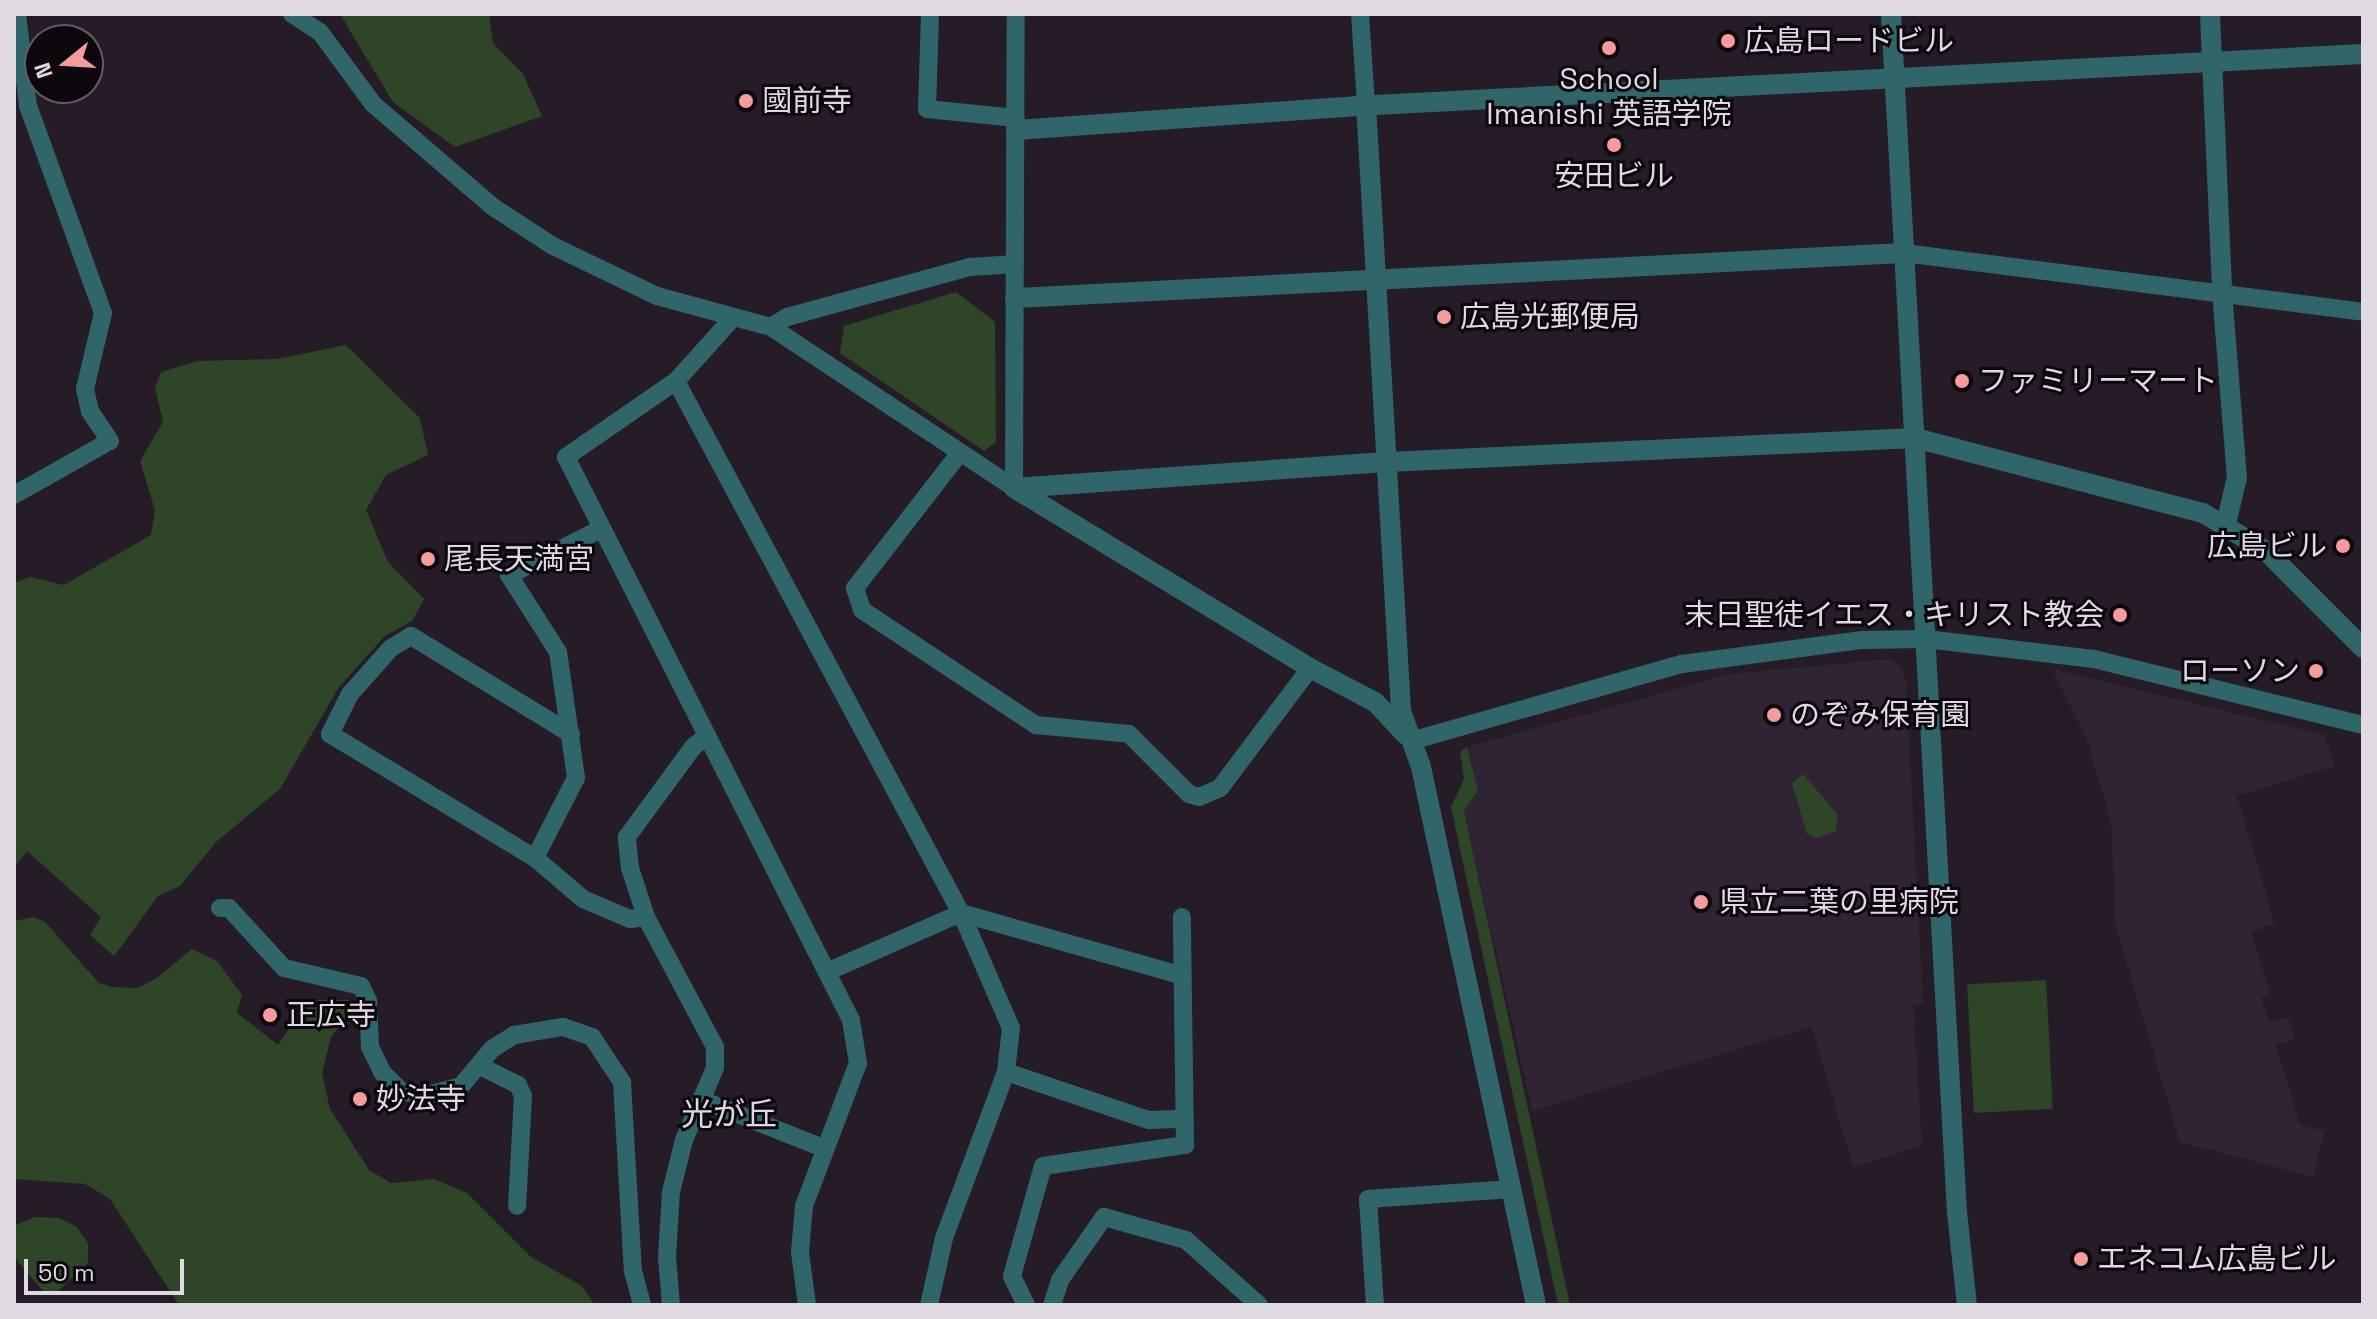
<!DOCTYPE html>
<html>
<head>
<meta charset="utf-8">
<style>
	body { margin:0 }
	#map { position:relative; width:2377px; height:1319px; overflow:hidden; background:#251c27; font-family:"Space Grotesk","Noto Sans JP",sans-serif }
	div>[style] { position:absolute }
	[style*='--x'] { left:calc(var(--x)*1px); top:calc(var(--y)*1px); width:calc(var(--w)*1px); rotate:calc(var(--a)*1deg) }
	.built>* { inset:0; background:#302434 }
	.green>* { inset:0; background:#2e4527; transform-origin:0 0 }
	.minor>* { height:18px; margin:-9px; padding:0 9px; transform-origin:9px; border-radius:9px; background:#306569 }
	.tertiary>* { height:20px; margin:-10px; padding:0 10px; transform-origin:10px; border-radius:10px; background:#306569 }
	.dots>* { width:22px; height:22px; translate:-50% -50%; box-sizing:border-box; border:4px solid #0c080d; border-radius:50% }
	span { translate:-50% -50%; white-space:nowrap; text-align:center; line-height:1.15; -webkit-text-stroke:6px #0c080d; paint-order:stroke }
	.poi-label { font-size:30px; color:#dfd9e1 }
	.left { translate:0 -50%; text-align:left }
	.right { translate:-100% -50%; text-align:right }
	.neighbourhood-label { font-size:32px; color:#dfd9e1 }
	.frame { position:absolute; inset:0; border:16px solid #dfd9e1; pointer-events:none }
	.north { position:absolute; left:24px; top:24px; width:80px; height:80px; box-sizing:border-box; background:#0c080d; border:2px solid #605c62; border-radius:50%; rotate:252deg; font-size:22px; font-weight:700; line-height:32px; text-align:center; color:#dfd9e1 }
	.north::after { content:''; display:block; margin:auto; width:28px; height:36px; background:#f59b9e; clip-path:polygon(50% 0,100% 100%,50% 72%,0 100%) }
	.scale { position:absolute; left:24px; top:1259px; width:160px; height:36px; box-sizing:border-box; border:4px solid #dfd9e1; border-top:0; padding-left:10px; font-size:24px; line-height:28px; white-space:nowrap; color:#dfd9e1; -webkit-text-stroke:6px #0c080d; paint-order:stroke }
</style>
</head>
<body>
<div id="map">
	<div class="built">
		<i style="clip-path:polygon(1892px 659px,1903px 670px,1906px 682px,1923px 1003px,1913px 1004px,1922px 1146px,1853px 1167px,1812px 1027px,1532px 1111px,1464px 811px,1478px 791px,1467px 747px,1730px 674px)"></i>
		<i style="clip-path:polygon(2052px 669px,2325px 735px,2335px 766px,2237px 796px,2275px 924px,2251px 932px,2270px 994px,2261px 998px,2269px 1022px,2288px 1017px,2295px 1039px,2276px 1045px,2300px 1125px,2324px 1131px,2314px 1177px,2180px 1142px,2116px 927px,2111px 822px,2086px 737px)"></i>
	</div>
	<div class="green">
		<i style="clip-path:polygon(340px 14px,489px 14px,493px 43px,523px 74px,542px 116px,455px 147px,393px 102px)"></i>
		<i style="clip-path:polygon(956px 292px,995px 322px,996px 442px,984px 451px,840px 353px,844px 326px)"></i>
		<i style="clip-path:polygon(346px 345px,420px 418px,428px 455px,386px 475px,366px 510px,388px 562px,424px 599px,412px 621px,385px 636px,339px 687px,280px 789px,216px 842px,180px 886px,158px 896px,114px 956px,90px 935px,101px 917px,27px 851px,14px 867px,14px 583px,30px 577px,64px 585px,151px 535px,155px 510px,140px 461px,163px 422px,155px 388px,161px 372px,197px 361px,277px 359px)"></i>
		<i style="clip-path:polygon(1467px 747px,1478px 791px,1464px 811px,1570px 1305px,1558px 1305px,1451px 807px,1464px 779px,1460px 752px)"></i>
		<i style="clip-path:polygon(1803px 774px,1838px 815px,1835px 832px,1816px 838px,1807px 834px,1792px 784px)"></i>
		<i style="clip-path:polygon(34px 917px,45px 922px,99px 983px,112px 987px,137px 988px,157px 978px,192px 949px,217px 961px,242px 995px,237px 1013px,278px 1045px,309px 1000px,349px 1000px,349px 1015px,331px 1037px,322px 1073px,330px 1109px,369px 1170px,391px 1183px,434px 1179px,467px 1193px,531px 1257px,582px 1286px,595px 1305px,179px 1305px,110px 1199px,85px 1184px,14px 1179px,14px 921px)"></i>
		<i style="left:2046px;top:980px;width:129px;height:79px;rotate:87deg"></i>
		<i style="clip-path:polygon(35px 1217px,59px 1218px,77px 1227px,88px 1243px,88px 1263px,57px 1292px,44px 1292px,14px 1257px,14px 1226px)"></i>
	</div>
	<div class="minor">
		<i style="--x:292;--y:14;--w:33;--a:33"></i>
		<i style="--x:320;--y:32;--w:89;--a:53.6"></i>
		<i style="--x:373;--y:104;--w:158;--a:40.6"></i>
		<i style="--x:493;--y:207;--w:72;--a:33"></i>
		<i style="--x:553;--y:246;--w:115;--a:25.7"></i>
		<i style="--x:657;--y:296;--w:118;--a:15.2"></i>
		<i style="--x:771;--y:327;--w:291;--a:33.5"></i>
		<i style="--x:930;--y:14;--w:95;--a:91.8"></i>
		<i style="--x:927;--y:109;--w:89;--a:5.8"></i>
		<i style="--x:1360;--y:14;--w:91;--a:86.2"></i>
		<i style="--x:1904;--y:253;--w:463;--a:7.3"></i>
		<i style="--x:731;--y:320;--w:82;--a:132"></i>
		<i style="--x:676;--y:381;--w:134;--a:145.4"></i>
		<i style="--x:566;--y:457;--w:631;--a:63.15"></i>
		<i style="--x:851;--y:1020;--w:44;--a:80.8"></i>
		<i style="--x:858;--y:1063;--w:153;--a:110.7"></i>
		<i style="--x:804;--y:1206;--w:46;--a:95"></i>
		<i style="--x:800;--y:1252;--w:53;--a:82.5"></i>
		<i style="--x:771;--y:327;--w:19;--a:-32"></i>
		<i style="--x:787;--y:317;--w:190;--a:-15.3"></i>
		<i style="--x:970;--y:267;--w:45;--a:-3.8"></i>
		<i style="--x:676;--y:381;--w:604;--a:61.82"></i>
		<i style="--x:961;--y:913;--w:125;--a:66.5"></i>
		<i style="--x:1011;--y:1028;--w:44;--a:96.5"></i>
		<i style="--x:1006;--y:1072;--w:177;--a:110.5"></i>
		<i style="--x:944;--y:1238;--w:69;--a:102.6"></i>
		<i style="--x:959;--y:454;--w:170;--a:127.8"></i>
		<i style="--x:855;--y:588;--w:23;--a:72"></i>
		<i style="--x:862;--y:610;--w:209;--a:33.5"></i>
		<i style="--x:1036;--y:725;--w:93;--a:5.5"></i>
		<i style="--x:1129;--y:734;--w:85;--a:45"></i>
		<i style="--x:1189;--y:794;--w:10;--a:17"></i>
		<i style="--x:1199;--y:797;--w:23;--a:-23"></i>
		<i style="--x:1220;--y:788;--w:150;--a:-53.1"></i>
		<i style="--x:1014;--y:488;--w:474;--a:-89.8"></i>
		<i style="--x:14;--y:495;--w:110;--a:-29.4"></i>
		<i style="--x:110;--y:441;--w:36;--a:-124"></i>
		<i style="--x:90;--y:411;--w:23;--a:-103"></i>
		<i style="--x:85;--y:389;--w:78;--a:-76.7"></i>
		<i style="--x:103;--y:313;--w:220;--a:-109.9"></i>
		<i style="--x:28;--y:106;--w:93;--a:-96.8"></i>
		<i style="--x:571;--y:734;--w:188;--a:-148.5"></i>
		<i style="--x:411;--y:636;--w:23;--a:149"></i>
		<i style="--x:391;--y:648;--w:62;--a:131.7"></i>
		<i style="--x:350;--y:694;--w:45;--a:116.6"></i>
		<i style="--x:330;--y:734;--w:240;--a:31.2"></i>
		<i style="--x:535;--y:858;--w:63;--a:40.5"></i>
		<i style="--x:583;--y:899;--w:51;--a:23.1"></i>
		<i style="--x:630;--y:919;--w:16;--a:-7"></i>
		<i style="--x:1411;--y:741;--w:282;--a:-15.9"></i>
		<i style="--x:1682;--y:664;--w:182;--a:-7.6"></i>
		<i style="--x:1862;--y:640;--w:64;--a:-0.9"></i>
		<i style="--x:1926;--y:639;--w:169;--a:6.8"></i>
		<i style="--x:2094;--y:659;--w:277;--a:13.8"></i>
		<i style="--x:535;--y:858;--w:90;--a:-62.9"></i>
		<i style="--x:576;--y:778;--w:127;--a:-98.1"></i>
		<i style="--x:558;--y:652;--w:91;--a:-122.5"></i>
		<i style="--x:509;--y:575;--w:103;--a:-26.6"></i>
		<i style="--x:220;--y:908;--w:9;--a:0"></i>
		<i style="--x:229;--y:908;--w:81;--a:47.5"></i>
		<i style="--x:284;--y:968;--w:79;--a:13.2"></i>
		<i style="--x:361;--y:986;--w:17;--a:65"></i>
		<i style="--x:368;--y:1001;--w:46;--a:87.5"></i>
		<i style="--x:370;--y:1047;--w:28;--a:64"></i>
		<i style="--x:382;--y:1072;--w:27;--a:45"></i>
		<i style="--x:401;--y:1091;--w:24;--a:12"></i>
		<i style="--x:424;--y:1096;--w:38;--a:-15"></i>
		<i style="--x:461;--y:1086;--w:48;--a:-50"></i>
		<i style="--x:492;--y:1049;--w:26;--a:-32"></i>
		<i style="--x:514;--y:1035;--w:50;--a:-9.3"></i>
		<i style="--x:563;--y:1027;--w:31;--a:19"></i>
		<i style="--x:592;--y:1037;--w:54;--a:56.3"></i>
		<i style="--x:622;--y:1082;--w:189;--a:86.7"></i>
		<i style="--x:633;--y:1271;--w:35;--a:75"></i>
		<i style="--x:829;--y:971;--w:144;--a:-23.7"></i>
		<i style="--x:961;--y:913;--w:228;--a:15.8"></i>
		<i style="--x:482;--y:1067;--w:40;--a:26.6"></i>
		<i style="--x:518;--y:1085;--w:12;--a:66"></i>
		<i style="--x:523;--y:1096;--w:110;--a:93.1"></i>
		<i style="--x:1006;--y:1072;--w:151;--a:18.6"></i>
		<i style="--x:1149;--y:1120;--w:35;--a:-2"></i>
		<i style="--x:702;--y:1100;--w:130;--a:21.6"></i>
		<i style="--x:671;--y:1305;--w:48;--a:-94.8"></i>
		<i style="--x:667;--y:1257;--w:65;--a:-86.5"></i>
		<i style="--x:671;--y:1192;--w:54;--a:-76"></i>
		<i style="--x:684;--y:1140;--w:78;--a:-66.7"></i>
		<i style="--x:715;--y:1068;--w:21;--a:-90"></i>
		<i style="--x:715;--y:1047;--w:147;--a:-118"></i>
		<i style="--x:646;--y:917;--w:52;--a:-108.1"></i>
		<i style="--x:630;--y:868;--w:31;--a:-96"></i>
		<i style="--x:627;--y:837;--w:112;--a:-53.7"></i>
		<i style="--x:693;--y:747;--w:18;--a:-38"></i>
		<i style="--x:1026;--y:1305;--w:32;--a:-116"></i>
		<i style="--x:1012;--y:1276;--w:114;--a:-74.3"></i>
		<i style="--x:1043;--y:1166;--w:144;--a:-8.4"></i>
		<i style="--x:1185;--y:1145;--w:228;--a:-90.8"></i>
		<i style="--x:1052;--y:1305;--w:26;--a:-72"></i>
		<i style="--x:1060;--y:1280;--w:77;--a:-55.1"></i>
		<i style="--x:1104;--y:1217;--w:85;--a:15.7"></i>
		<i style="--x:1186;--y:1240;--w:98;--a:41.7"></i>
		<i style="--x:1375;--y:1305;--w:106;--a:-93.8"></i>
		<i style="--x:1368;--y:1199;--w:144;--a:-4"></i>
	</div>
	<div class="tertiary">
		<i style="--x:1891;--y:14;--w:1200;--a:86.85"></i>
		<i style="--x:1957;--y:1212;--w:94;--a:83.9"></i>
		<i style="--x:2210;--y:14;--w:278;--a:87.5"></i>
		<i style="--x:2222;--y:292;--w:186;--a:85.4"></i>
		<i style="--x:2237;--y:477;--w:48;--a:103.2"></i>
		<i style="--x:1366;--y:105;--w:607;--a:86.69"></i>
		<i style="--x:1401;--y:711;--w:59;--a:70.3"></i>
		<i style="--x:1421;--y:767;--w:550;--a:77.93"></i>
		<i style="--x:1016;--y:130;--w:340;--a:-4"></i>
		<i style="--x:1355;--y:106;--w:1009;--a:-2.95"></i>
		<i style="--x:1015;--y:298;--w:890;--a:-2.9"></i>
		<i style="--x:1014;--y:488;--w:373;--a:-4"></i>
		<i style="--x:1386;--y:462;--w:530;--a:-2.6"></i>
		<i style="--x:1915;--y:438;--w:298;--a:14.6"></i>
		<i style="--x:2203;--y:513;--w:74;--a:31.1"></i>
		<i style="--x:2266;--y:551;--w:137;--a:45"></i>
		<i style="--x:1014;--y:488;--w:346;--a:31.3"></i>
		<i style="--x:1310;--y:668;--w:73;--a:27.6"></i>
		<i style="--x:1375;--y:702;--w:45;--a:46.8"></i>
	</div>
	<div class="dots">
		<i style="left:1728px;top:41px;background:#f59b9e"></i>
		<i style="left:1609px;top:48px;background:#f59b9e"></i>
		<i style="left:746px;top:101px;background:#f59b9e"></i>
		<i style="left:1614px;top:145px;background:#f59b9e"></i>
		<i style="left:1444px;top:317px;background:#f59b9e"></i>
		<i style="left:1962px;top:381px;background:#f59b9e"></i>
		<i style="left:2343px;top:546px;background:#f59b9e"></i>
		<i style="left:428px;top:559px;background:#f59b9e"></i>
		<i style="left:2120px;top:615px;background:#f59b9e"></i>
		<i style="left:2316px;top:671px;background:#f59b9e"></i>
		<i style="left:1774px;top:715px;background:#f59b9e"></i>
		<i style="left:1701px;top:902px;background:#f59b9e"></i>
		<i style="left:270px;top:1015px;background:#f59b9e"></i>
		<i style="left:360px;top:1099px;background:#f59b9e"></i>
		<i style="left:2081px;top:1259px;background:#f59b9e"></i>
	</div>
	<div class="poi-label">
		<span class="left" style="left:1744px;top:41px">広島ロードビル</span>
		<span style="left:1609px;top:96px">School<br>Imanishi 英語学院</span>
		<span class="left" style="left:762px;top:101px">國前寺</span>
		<span style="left:1614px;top:176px">安田ビル</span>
		<span class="left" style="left:1460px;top:317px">広島光郵便局</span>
		<span class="left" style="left:1978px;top:381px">ファミリーマート</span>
		<span class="right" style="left:2327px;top:546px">広島ビル</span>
		<span class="left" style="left:444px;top:559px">尾長天満宮</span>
		<span class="right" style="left:2104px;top:615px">末日聖徒イエス・キリスト教会</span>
		<span class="right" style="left:2300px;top:671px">ローソン</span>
		<span class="left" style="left:1790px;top:715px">のぞみ保育園</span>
		<span class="left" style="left:1719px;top:902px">県立二葉の里病院</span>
		<span class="left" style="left:286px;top:1015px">正広寺</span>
		<span class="left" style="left:376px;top:1099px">妙法寺</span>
		<span class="left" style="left:2097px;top:1259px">エネコム広島ビル</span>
	</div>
	<div class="neighbourhood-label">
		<span style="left:729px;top:1114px">光が丘</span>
	</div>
	<div class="frame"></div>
	<div class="north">N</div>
	<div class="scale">50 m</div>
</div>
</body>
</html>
